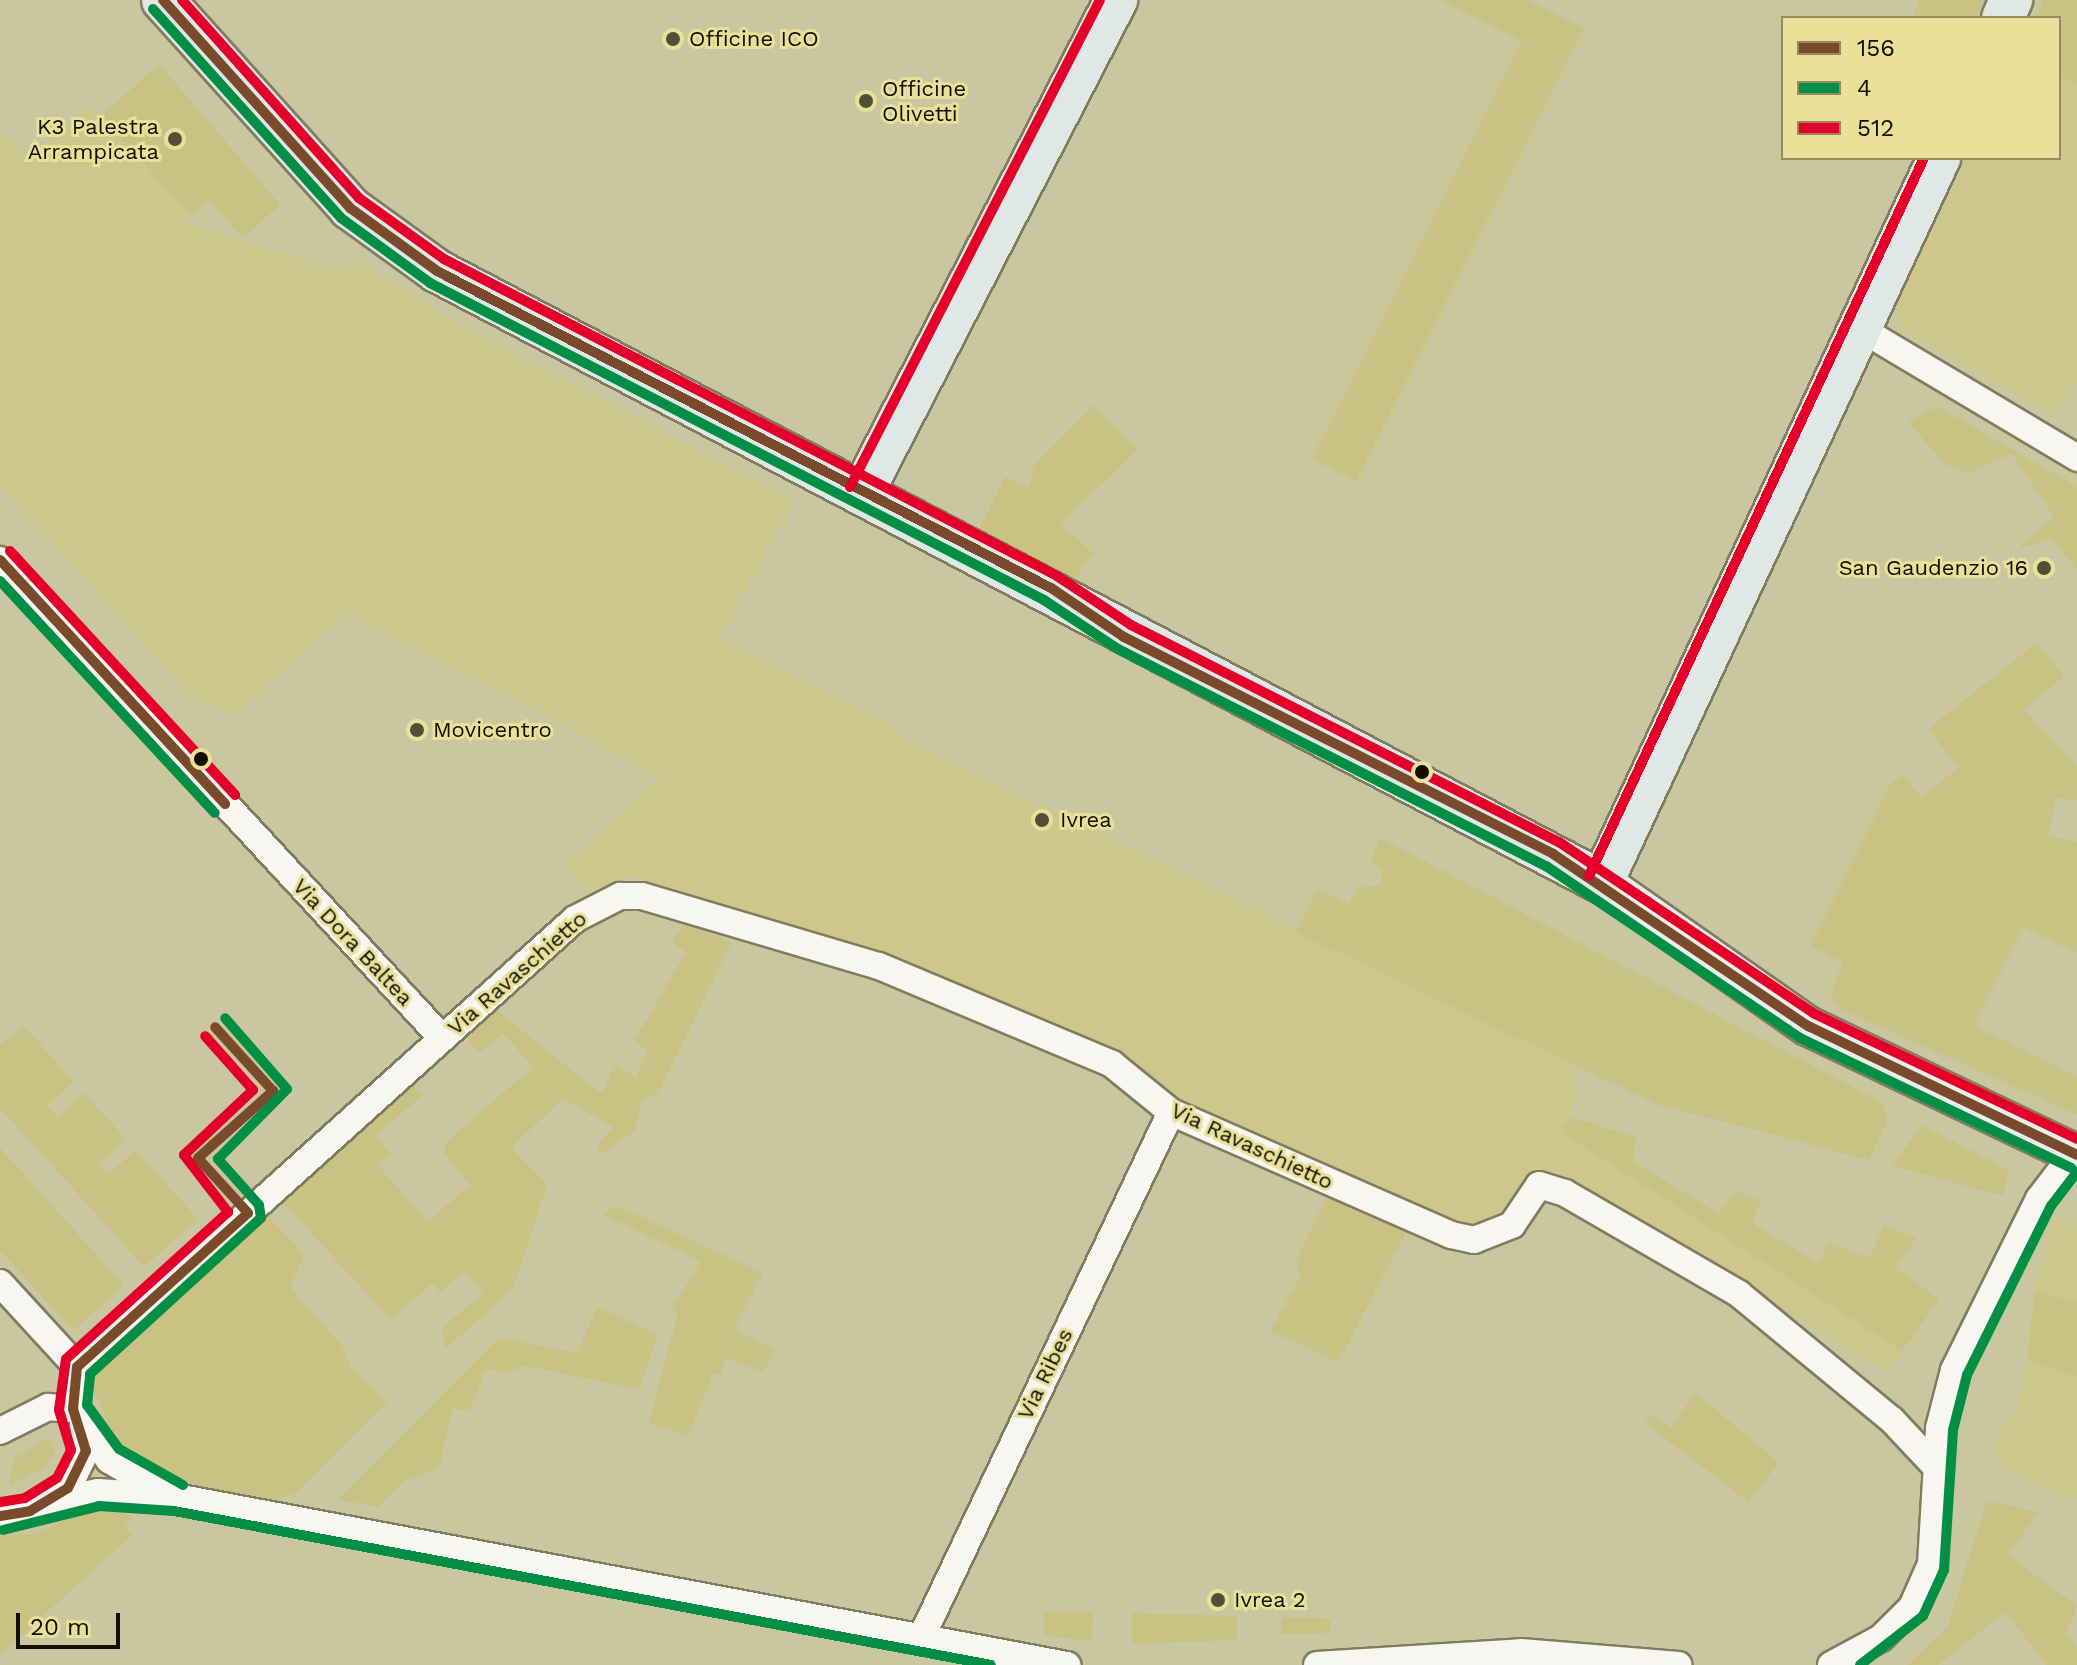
<!DOCTYPE html>
<html>
<head>
<meta charset="utf-8">
<style>
	body { margin:0 }
	#map { position:relative; width:2077px; height:1665px; overflow:hidden; background:#cac6a0; font-family:"Work Sans",sans-serif }
	div>[style] { position:absolute }
	[style*='--x'] { left:calc(var(--x)*1px); top:calc(var(--y)*1px); width:calc(var(--w)*1px); rotate:calc(var(--a)*1deg) }
	.built>* { inset:0; background:#cec78b }
	.green>* { inset:0; background:#c9c283 }
	.roads { filter:drop-shadow(2px 0 #807c5d) drop-shadow(-2px 0 #807c5d) drop-shadow(0 2px #807c5d) drop-shadow(0 -2px #807c5d) }
	.minor>* { height:26px; margin:-13px; padding:0 13px; transform-origin:13px; border-radius:13px; background:#f7f6f1 }
	.secondary>* { height:38px; margin:-19px; padding:0 19px; transform-origin:19px; border-radius:19px; background:#ebefeb }
	.primary>* { height:42px; margin:-21px; padding:0 21px; transform-origin:21px; border-radius:21px; background:#e0e8e5 }
	.bus-1>* { height:10px; margin:-5px; padding:0 5px; transform-origin:5px; border-radius:5px; background:#7a4b2a }
	.bus-2>* { height:10px; margin:-5px; padding:0 5px; transform-origin:5px; border-radius:5px; background:#038f45 }
	.bus-3>* { height:10px; margin:-5px; padding:0 5px; transform-origin:5px; border-radius:5px; background:#e4002b }
	.dots>* { width:22px; height:22px; translate:-50% -50%; box-sizing:border-box; border:4px solid #e9e09a; border-radius:50% }
	span { translate:-50% -50%; white-space:nowrap; text-align:center; line-height:1.15; -webkit-text-stroke:6px #e9e09a; paint-order:stroke }
	.poi-label { font-size:22px; color:#120e00 }
	.left { translate:0 -50%; text-align:left }
	.right { translate:-100% -50%; text-align:right }
	.street-label { font-size:22px; color:#120e00 }
	.legend { position:absolute; left:1781px; top:16px; width:280px; height:144px; box-sizing:border-box; background:#e9e09a; border:2px solid #938c5c; margin:0; padding:10px 14px; list-style:none; font-size:24px; color:#120e00 }
	.legend li { display:flex; align-items:center; gap:16px; height:40px }
	.legend b { width:40px; border:2px solid #938c5c }
	.scale { position:absolute; left:16px; top:1613px; width:104px; height:36px; box-sizing:border-box; border:4px solid #120e00; border-top:0; padding-left:10px; font-size:24px; line-height:28px; white-space:nowrap; color:#120e00; -webkit-text-stroke:6px #e9e09a; paint-order:stroke }
</style>
</head>
<body>
<div id="map">
	<div class="built">
		<i style="clip-path:polygon(2059px 76px,2077px 86px,2077px 376px,2054px 416px,1902px 329px,1895px 309px,1967px 158px,2059px 158px)"></i>
		<i style="clip-path:polygon(91px 105px,191px 216px,183px 223px,336px 268px,357px 260px,470px 331px,795px 500px,719px 639px,887px 721px,899px 736px,1568px 1061px,1579px 1090px,1562px 1132px,1902px 1351px,1887px 1373px,1563px 1173px,1542px 1174px,1506px 1217px,1473px 1228px,1183px 1105px,1125px 1061px,917px 971px,629px 875px,597px 894px,564px 867px,660px 777px,347px 613px,235px 715px,191px 696px,0 485px,0 130px,30px 158px)"></i>
		<i style="clip-path:polygon(2055px 1217px,2077px 1223px,2077px 1496px,2056px 1495px,1998px 1464px,1994px 1453px,2003px 1425px,2019px 1410px,2035px 1292px)"></i>
	</div>
	<div class="green">
		<i style="clip-path:polygon(1441px 0,1528px 0,1584px 28px,1356px 481px,1312px 459px,1522px 41px)"></i>
		<i style="clip-path:polygon(1920px 0,1984px 0,1975px 18px,1918px 18px,1913px 15px)"></i>
		<i style="clip-path:polygon(2044px 0,2077px 0,2077px 86px,2059px 76px,2059px 18px,2035px 18px)"></i>
		<i style="clip-path:polygon(159px 64px,280px 205px,243px 238px,209px 199px,191px 216px,101px 116px)"></i>
		<i style="clip-path:polygon(1093px 405px,1138px 449px,1060px 524px,1093px 553px,1072px 583px,976px 535px,1005px 477px,1030px 488px,1033px 466px)"></i>
		<i style="clip-path:polygon(1937px 406px,2077px 487px,2077px 570px,2052px 538px,2016px 550px,2054px 517px,2012px 454px,1969px 473px,1944px 464px,1909px 422px)"></i>
		<i style="clip-path:polygon(2037px 642px,2064px 676px,2024px 710px,2077px 766px,2077px 801px,2056px 798px,2048px 836px,2077px 842px,2077px 953px,2023px 927px,1974px 1026px,2077px 1076px,2077px 1115px,1840px 1009px,1831px 994px,1843px 962px,1810px 946px,1890px 785px,1902px 775px,1921px 797px,1959px 768px,1928px 729px)"></i>
		<i style="clip-path:polygon(1381px 838px,1883px 1103px,1888px 1120px,1869px 1160px,1656px 1104px,1296px 932px,1317px 889px,1349px 904px,1357px 888px,1380px 885px,1382px 870px,1370px 861px)"></i>
		<i style="clip-path:polygon(684px 922px,731px 943px,657px 1095px,642px 1100px,635px 1131px,600px 1155px,597px 1146px,614px 1127px,562px 1099px,511px 1148px,547px 1185px,513px 1289px,445px 1349px,442px 1328px,483px 1293px,465px 1271px,440px 1292px,432px 1283px,391px 1320px,281px 1200px,409px 1080px,422px 1096px,375px 1136px,390px 1153px,377px 1164px,427px 1222px,470px 1185px,444px 1154px,446px 1142px,533px 1067px,503px 1033px,480px 1053px,460px 1031px,490px 1005px,602px 1094px,615px 1065px,636px 1077px,648px 1050px,634px 1041px,686px 952px,672px 943px)"></i>
		<i style="clip-path:polygon(23px 1025px,74px 1082px,47px 1106px,58px 1117px,84px 1093px,126px 1139px,99px 1164px,109px 1174px,135px 1150px,198px 1219px,144px 1267px,0 1108px,0 1046px)"></i>
		<i style="clip-path:polygon(1571px 1117px,1636px 1137px,1633px 1161px,1719px 1214px,1735px 1190px,1761px 1201px,1752px 1223px,1819px 1263px,1828px 1243px,1870px 1258px,1884px 1225px,1916px 1238px,1896px 1268px,1939px 1299px,1902px 1351px,1561px 1132px)"></i>
		<i style="clip-path:polygon(1921px 1125px,2009px 1170px,2003px 1196px,1893px 1166px)"></i>
		<i style="clip-path:polygon(0 1148px,124px 1285px,73px 1331px,0 1250px)"></i>
		<i style="clip-path:polygon(1328px 1194px,1406px 1233px,1338px 1362px,1270px 1331px,1301px 1276px,1296px 1261px)"></i>
		<i style="clip-path:polygon(617px 1206px,763px 1273px,734px 1329px,774px 1349px,764px 1372px,727px 1358px,720px 1375px,713px 1373px,688px 1436px,649px 1423px,678px 1313px,671px 1310px,701px 1261px,602px 1214px)"></i>
		<i style="clip-path:polygon(266px 1214px,304px 1255px,290px 1288px,342px 1345px,351px 1369px,387px 1402px,298px 1492px,276px 1500px,176px 1481px,150px 1467px,116px 1439px,94px 1391px,98px 1367px)"></i>
		<i style="clip-path:polygon(2035px 1292px,2077px 1302px,2077px 1377px,2027px 1361px)"></i>
		<i style="clip-path:polygon(597px 1307px,658px 1335px,639px 1389px,522px 1365px,509px 1373px,486px 1369px,469px 1411px,453px 1408px,439px 1468px,406px 1480px,379px 1507px,338px 1500px,499px 1338px,577px 1353px)"></i>
		<i style="clip-path:polygon(1695px 1392px,1779px 1463px,1748px 1502px,1645px 1423px,1650px 1415px,1672px 1428px)"></i>
		<i style="clip-path:polygon(48px 1438px,55px 1451px,46px 1467px,9px 1486px,14px 1459px)"></i>
		<i style="clip-path:polygon(1987px 1501px,2038px 1512px,2008px 1555px,2077px 1606px,2066px 1633px,2077px 1648px,2077px 1665px,2047px 1665px,2005px 1612px,1938px 1665px,1907px 1665px,1947px 1628px)"></i>
		<i style="clip-path:polygon(121px 1507px,132px 1519px,125px 1526px,132px 1535px,0 1655px,0 1534px,32px 1535px,87px 1510px)"></i>
		<i style="clip-path:polygon(1043px 1611px,1093px 1612px,1092px 1642px,1045px 1635px)"></i>
		<i style="clip-path:polygon(1132px 1613px,1237px 1616px,1237px 1640px,1132px 1644px)"></i>
		<i style="clip-path:polygon(1281px 1617px,1331px 1619px,1330px 1633px,1281px 1634px)"></i>
	</div>
	<div class="roads">
		<div class="minor">
			<i style="--x:1861;--y:329;--w:252;--a:30.8"></i>
			<i style="--x:0;--y:560;--w:651;--a:47.24"></i>
			<i style="--x:0;--y:1283;--w:114;--a:47.5"></i>
			<i style="--x:73;--y:1409;--w:42;--a:-84.6"></i>
			<i style="--x:77;--y:1367;--w:103;--a:-41.9"></i>
			<i style="--x:154;--y:1298;--w:566;--a:-41.99"></i>
			<i style="--x:575;--y:919;--w:51;--a:-27.1"></i>
			<i style="--x:620;--y:896;--w:22;--a:0"></i>
			<i style="--x:642;--y:896;--w:247;--a:16.5"></i>
			<i style="--x:879;--y:966;--w:253;--a:22.8"></i>
			<i style="--x:1112;--y:1064;--w:76;--a:39.1"></i>
			<i style="--x:1171;--y:1112;--w:306;--a:23.7"></i>
			<i style="--x:1451;--y:1235;--w:24;--a:12"></i>
			<i style="--x:1474;--y:1240;--w:41;--a:-21.5"></i>
			<i style="--x:1512;--y:1225;--w:48;--a:-56"></i>
			<i style="--x:1539;--y:1185;--w:27;--a:17"></i>
			<i style="--x:1565;--y:1193;--w:201;--a:30.1"></i>
			<i style="--x:1739;--y:1294;--w:198;--a:39.5"></i>
			<i style="--x:1892;--y:1420;--w:63;--a:46.9"></i>
			<i style="--x:83;--y:1425;--w:44;--a:53.4"></i>
			<i style="--x:109;--y:1460;--w:61;--a:30.3"></i>
			<i style="--x:0;--y:1431;--w:54;--a:-26.6"></i>
			<i style="--x:48;--y:1407;--w:25;--a:5"></i>
			<i style="--x:50;--y:1501;--w:49;--a:-10.6"></i>
			<i style="--x:98;--y:1492;--w:78;--a:3.7"></i>
			<i style="--x:176;--y:1497;--w:907;--a:10.68"></i>
			<i style="--x:0;--y:1516;--w:30;--a:-9"></i>
			<i style="--x:30;--y:1511;--w:44;--a:-31.2"></i>
			<i style="--x:68;--y:1488;--w:41;--a:-64.1"></i>
			<i style="--x:86;--y:1451;--w:25;--a:-95"></i>
			<i style="--x:922;--y:1636;--w:580;--a:-64.58"></i>
			<i style="--x:1317;--y:1665;--w:204;--a:-3.6"></i>
			<i style="--x:1521;--y:1652;--w:158;--a:4.7"></i>
			<i style="--x:1831;--y:1665;--w:57;--a:-28.4"></i>
			<i style="--x:1881;--y:1638;--w:44;--a:-45"></i>
			<i style="--x:1912;--y:1607;--w:47;--a:-66.2"></i>
			<i style="--x:1931;--y:1564;--w:136;--a:-86.6"></i>
			<i style="--x:1939;--y:1428;--w:60;--a:-75.5"></i>
			<i style="--x:1954;--y:1370;--w:191;--a:-63.6"></i>
			<i style="--x:2039;--y:1199;--w:58;--a:-52.7"></i>
		</div>
		<div class="secondary">
			<i style="--x:1602;--y:882;--w:251;--a:35"></i>
			<i style="--x:1808;--y:1026;--w:298;--a:25.6"></i>
		</div>
		<div class="primary">
			<i style="--x:163;--y:0;--w:280;--a:48"></i>
			<i style="--x:350;--y:208;--w:107;--a:35.9"></i>
			<i style="--x:437;--y:271;--w:1316;--a:27.68"></i>
			<i style="--x:1602;--y:882;--w:799;--a:-65.04"></i>
			<i style="--x:2003;--y:18;--w:20;--a:-66"></i>
			<i style="--x:862;--y:493;--w:555;--a:-62.74"></i>
		</div>
	</div>
	<div class="bus-1">
		<i style="--x:163;--y:0;--w:280;--a:48"></i>
		<i style="--x:350;--y:208;--w:107;--a:35.9"></i>
		<i style="--x:437;--y:271;--w:691;--a:27.31"></i>
		<i style="--x:1051;--y:588;--w:88;--a:33.9"></i>
		<i style="--x:1124;--y:637;--w:481;--a:26.8"></i>
		<i style="--x:1553;--y:854;--w:308;--a:34"></i>
		<i style="--x:1808;--y:1026;--w:298;--a:25.6"></i>
		<i style="--x:0;--y:560;--w:332;--a:47.3"></i>
		<i style="--x:0;--y:1516;--w:30;--a:-9"></i>
		<i style="--x:30;--y:1511;--w:44;--a:-31.2"></i>
		<i style="--x:68;--y:1488;--w:41;--a:-64.1"></i>
		<i style="--x:86;--y:1451;--w:44;--a:-107.2"></i>
		<i style="--x:73;--y:1409;--w:42;--a:-84.6"></i>
		<i style="--x:77;--y:1367;--w:230;--a:-42"></i>
		<i style="--x:248;--y:1213;--w:74;--a:-132.3"></i>
		<i style="--x:198;--y:1158;--w:101;--a:-41.8"></i>
		<i style="--x:273;--y:1091;--w:86;--a:-132.2"></i>
	</div>
	<div class="bus-2">
		<i style="--x:153;--y:9;--w:281;--a:48"></i>
		<i style="--x:341;--y:218;--w:110;--a:36.1"></i>
		<i style="--x:430;--y:283;--w:691;--a:27.31"></i>
		<i style="--x:1044;--y:600;--w:89;--a:33.5"></i>
		<i style="--x:1118;--y:649;--w:480;--a:26.9"></i>
		<i style="--x:1546;--y:866;--w:307;--a:34.1"></i>
		<i style="--x:1800;--y:1038;--w:301;--a:25.6"></i>
		<i style="--x:0;--y:581;--w:316;--a:47.2"></i>
		<i style="--x:183;--y:1485;--w:73;--a:-150.6"></i>
		<i style="--x:119;--y:1449;--w:54;--a:-126"></i>
		<i style="--x:87;--y:1405;--w:31;--a:-84"></i>
		<i style="--x:90;--y:1374;--w:231;--a:-42.4"></i>
		<i style="--x:261;--y:1218;--w:13;--a:-99"></i>
		<i style="--x:259;--y:1205;--w:62;--a:-131.7"></i>
		<i style="--x:218;--y:1159;--w:98;--a:-45.4"></i>
		<i style="--x:287;--y:1089;--w:94;--a:-131.1"></i>
		<i style="--x:3;--y:1530;--w:99;--a:-14"></i>
		<i style="--x:99;--y:1506;--w:75;--a:3.8"></i>
		<i style="--x:174;--y:1511;--w:831;--a:10.67"></i>
		<i style="--x:1860;--y:1665;--w:80;--a:-37.9"></i>
		<i style="--x:1923;--y:1616;--w:51;--a:-65.5"></i>
		<i style="--x:1944;--y:1570;--w:140;--a:-86.3"></i>
		<i style="--x:1953;--y:1430;--w:57;--a:-75.7"></i>
		<i style="--x:1967;--y:1375;--w:189;--a:-63.6"></i>
		<i style="--x:2051;--y:1206;--w:43;--a:-52.6"></i>
	</div>
	<div class="bus-3">
		<i style="--x:182;--y:0;--w:266;--a:48.2"></i>
		<i style="--x:359;--y:198;--w:105;--a:35.7"></i>
		<i style="--x:444;--y:259;--w:690;--a:27.34"></i>
		<i style="--x:1057;--y:576;--w:89;--a:33.5"></i>
		<i style="--x:1131;--y:625;--w:480;--a:26.9"></i>
		<i style="--x:1559;--y:842;--w:308;--a:33.9"></i>
		<i style="--x:1815;--y:1014;--w:290;--a:25.5"></i>
		<i style="--x:850;--y:487;--w:547;--a:-62.83"></i>
		<i style="--x:10;--y:551;--w:332;--a:47.3"></i>
		<i style="--x:1589;--y:876;--w:792;--a:-64.99"></i>
		<i style="--x:0;--y:1502;--w:25;--a:-9"></i>
		<i style="--x:25;--y:1498;--w:38;--a:-32"></i>
		<i style="--x:57;--y:1478;--w:31;--a:-63"></i>
		<i style="--x:71;--y:1450;--w:42;--a:-106.7"></i>
		<i style="--x:59;--y:1410;--w:51;--a:-82.2"></i>
		<i style="--x:66;--y:1359;--w:219;--a:-42.2"></i>
		<i style="--x:228;--y:1212;--w:72;--a:-127.7"></i>
		<i style="--x:184;--y:1155;--w:95;--a:-43.3"></i>
		<i style="--x:253;--y:1090;--w:72;--a:-131.6"></i>
	</div>
	<div class="dots">
		<i style="left:673px;top:39px;background:#524e38"></i>
		<i style="left:866px;top:101px;background:#524e38"></i>
		<i style="left:175px;top:139px;background:#524e38"></i>
		<i style="left:2044px;top:568px;background:#524e38"></i>
		<i style="left:417px;top:730px;background:#524e38"></i>
		<i style="left:201px;top:759px;background:#120e00"></i>
		<i style="left:1422px;top:772px;background:#120e00"></i>
		<i style="left:1042px;top:820px;background:#524e38"></i>
		<i style="left:1218px;top:1600px;background:#524e38"></i>
	</div>
	<div class="poi-label">
		<span class="left" style="left:689px;top:39px">Officine ICO</span>
		<span class="left" style="left:882px;top:101px">Officine<br>Olivetti</span>
		<span class="right" style="left:159px;top:139px">K3 Palestra<br>Arrampicata</span>
		<span class="right" style="left:2028px;top:568px">San Gaudenzio 16</span>
		<span class="left" style="left:433px;top:730px">Movicentro</span>
		<span class="left" style="left:1060px;top:820px">Ivrea</span>
		<span class="left" style="left:1234px;top:1600px">Ivrea 2</span>
	</div>
	<div class="street-label">
		<span style="left:353px;top:942px;rotate:47deg">Via Dora Baltea</span>
		<span style="left:517px;top:973px;rotate:-41deg">Via Ravaschietto</span>
		<span style="left:1252px;top:1146px;rotate:25deg">Via Ravaschietto</span>
		<span style="left:1045px;top:1374px;rotate:-64deg">Via Ribes</span>
	</div>
	<ul class="legend">
	<li><b style="height:10px;background:#7a4b2a"></b>156</li>
	<li><b style="height:10px;background:#038f45"></b>4</li>
	<li><b style="height:10px;background:#e4002b"></b>512</li>
	</ul>
	<div class="scale">20 m</div>
</div>
</body>
</html>
